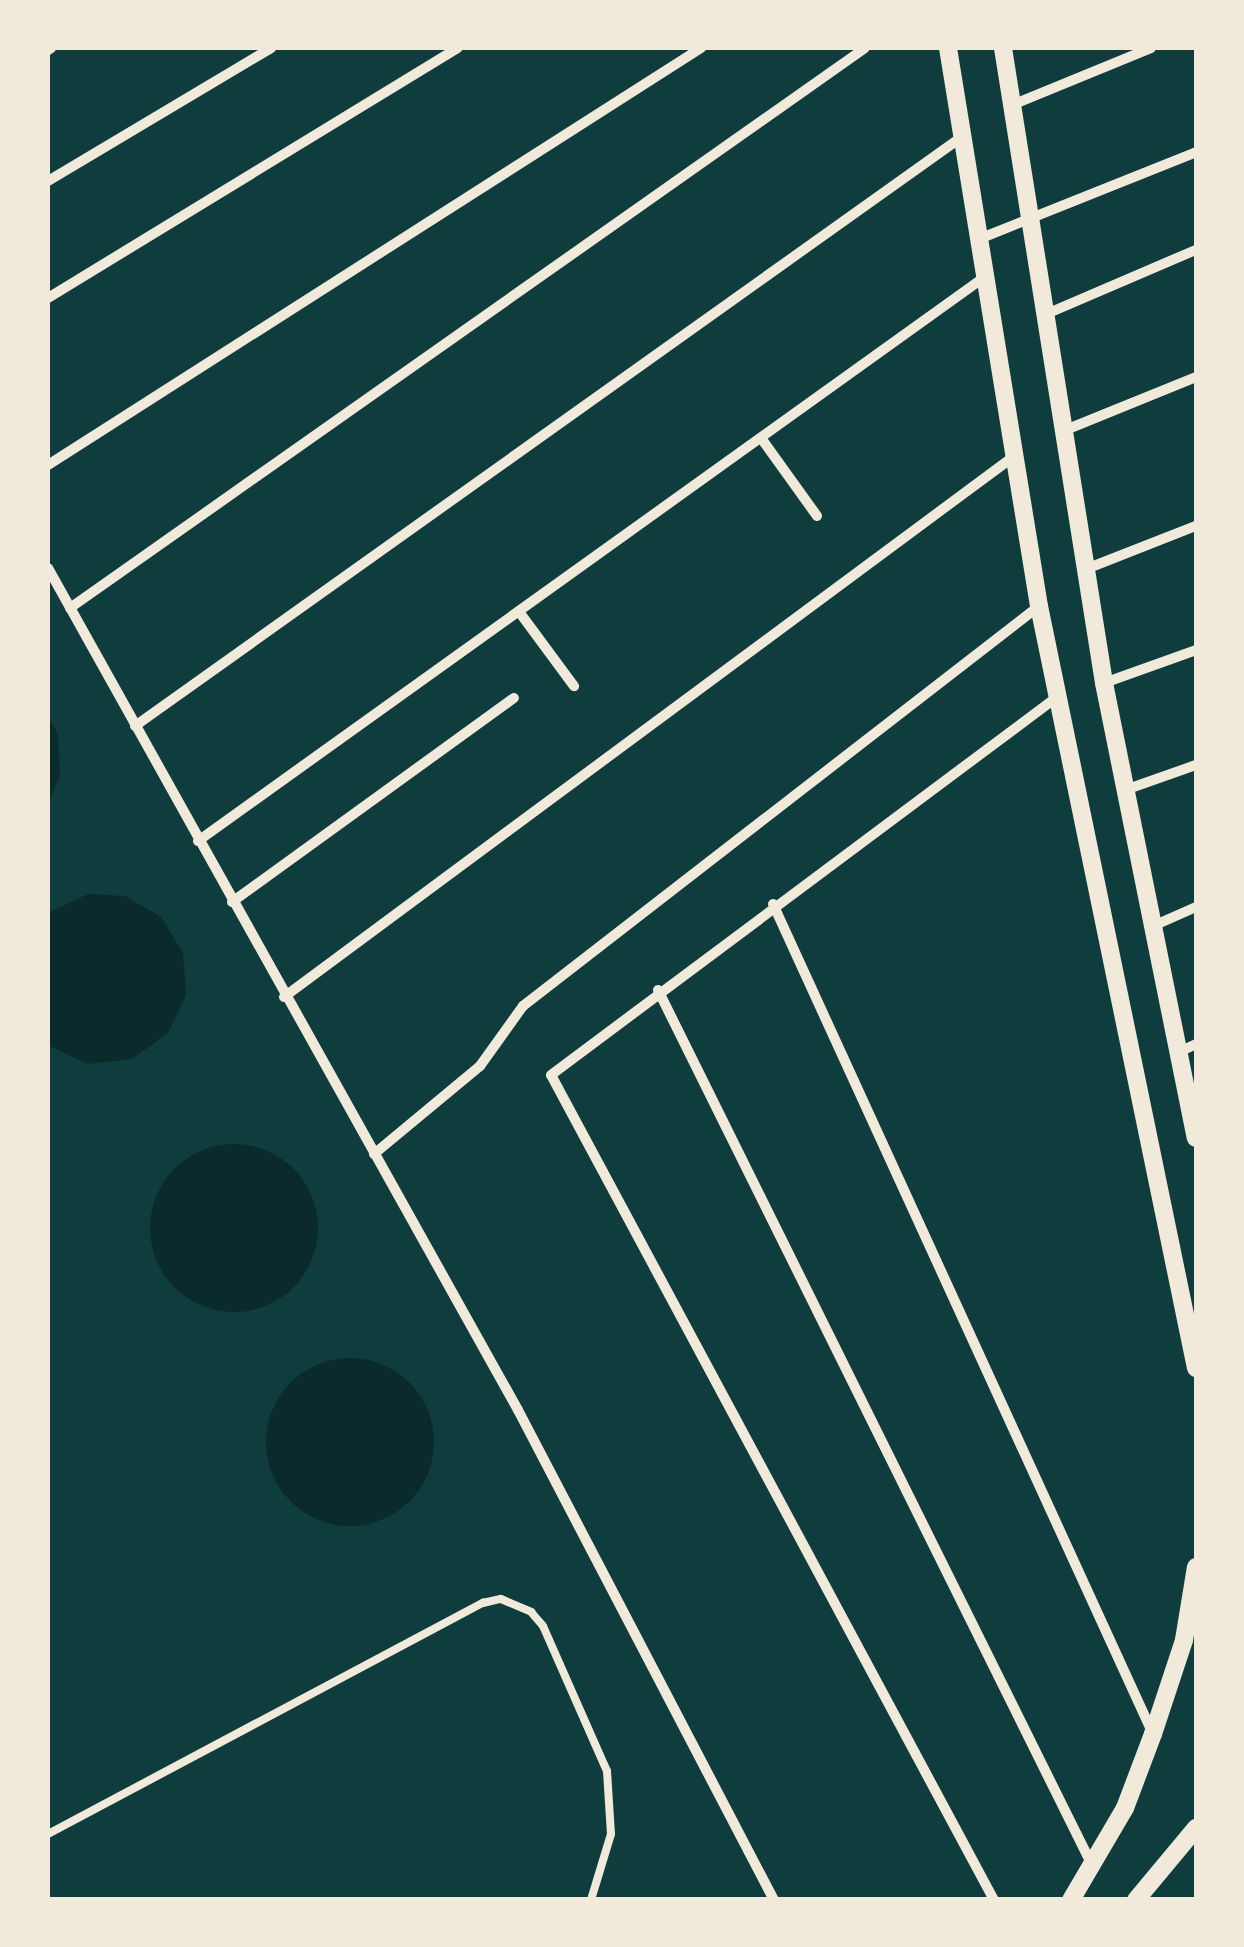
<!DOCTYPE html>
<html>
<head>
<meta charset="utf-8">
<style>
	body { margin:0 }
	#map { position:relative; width:1244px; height:1947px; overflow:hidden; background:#0f3d3e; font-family:"Public Sans",sans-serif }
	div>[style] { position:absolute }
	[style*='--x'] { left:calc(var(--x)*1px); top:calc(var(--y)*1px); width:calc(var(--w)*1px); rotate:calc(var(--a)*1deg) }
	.water>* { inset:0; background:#0a2a2b }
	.round { border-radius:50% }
	.service>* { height:8px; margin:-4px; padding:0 4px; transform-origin:4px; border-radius:4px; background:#f1e9da }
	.minor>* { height:10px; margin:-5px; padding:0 5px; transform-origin:5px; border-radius:5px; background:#f1e9da }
	.tertiary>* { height:18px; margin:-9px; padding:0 9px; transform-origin:9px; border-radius:9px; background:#f1e9da }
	span { translate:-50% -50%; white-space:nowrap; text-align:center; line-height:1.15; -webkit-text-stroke:9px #f1e9da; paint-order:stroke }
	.frame { position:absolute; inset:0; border:50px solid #f1e9da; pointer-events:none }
</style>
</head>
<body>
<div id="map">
	<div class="water">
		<i style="clip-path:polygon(48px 717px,58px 734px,60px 776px,48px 803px)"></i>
		<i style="clip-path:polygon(88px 894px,125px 896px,161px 917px,183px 953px,186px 995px,168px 1033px,132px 1059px,87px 1064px,48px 1045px,48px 913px)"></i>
		<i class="round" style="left:150px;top:1144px;width:168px;height:168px"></i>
		<i class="round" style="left:266px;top:1358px;width:168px;height:168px"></i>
	</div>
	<div class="service">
		<i style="--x:48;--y:1834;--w:493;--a:-28"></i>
		<i style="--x:483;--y:1603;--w:18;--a:-13"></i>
		<i style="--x:501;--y:1599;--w:33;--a:23"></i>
		<i style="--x:531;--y:1612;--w:18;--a:49"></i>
		<i style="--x:543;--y:1626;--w:158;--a:66.2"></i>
		<i style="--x:607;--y:1771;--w:63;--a:86.4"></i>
		<i style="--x:611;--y:1834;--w:69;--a:106.9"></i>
	</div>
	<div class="minor">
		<i style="--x:48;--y:50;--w:4;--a:-34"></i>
		<i style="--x:1012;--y:105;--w:150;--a:-22.3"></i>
		<i style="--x:48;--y:181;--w:260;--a:-30.8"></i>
		<i style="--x:979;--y:239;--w:234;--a:-21.8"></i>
		<i style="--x:48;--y:298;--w:480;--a:-31.4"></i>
		<i style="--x:1044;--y:315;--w:165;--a:-23.2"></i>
		<i style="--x:1063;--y:431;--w:144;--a:-22.1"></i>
		<i style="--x:761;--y:438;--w:96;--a:54.3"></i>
		<i style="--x:48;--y:465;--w:775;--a:-32.56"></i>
		<i style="--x:48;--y:568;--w:964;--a:60.83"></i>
		<i style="--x:518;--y:1410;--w:553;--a:62.42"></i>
		<i style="--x:1086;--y:569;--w:118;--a:-21.4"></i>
		<i style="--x:70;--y:608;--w:972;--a:-35.16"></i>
		<i style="--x:520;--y:613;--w:91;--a:53.5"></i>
		<i style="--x:1104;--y:683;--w:98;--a:-19.7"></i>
		<i style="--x:135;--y:726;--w:1017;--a:-35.47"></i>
		<i style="--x:1125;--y:790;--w:75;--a:-19.4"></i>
		<i style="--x:198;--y:841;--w:970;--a:-35.64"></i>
		<i style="--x:232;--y:902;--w:348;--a:-35.9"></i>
		<i style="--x:773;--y:904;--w:913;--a:65.4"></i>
		<i style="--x:1153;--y:926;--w:47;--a:-23.8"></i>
		<i style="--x:658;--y:990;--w:977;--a:63.62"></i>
		<i style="--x:284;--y:997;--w:907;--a:-36.53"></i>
		<i style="--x:1179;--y:1052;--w:19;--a:-25"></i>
		<i style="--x:374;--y:1154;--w:138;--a:-39.7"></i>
		<i style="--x:480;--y:1066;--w:74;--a:-54.4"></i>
		<i style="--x:523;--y:1006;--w:653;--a:-37.78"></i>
		<i style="--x:994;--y:1900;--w:936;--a:-118.23"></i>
		<i style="--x:551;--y:1075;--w:632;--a:-36.76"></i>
	</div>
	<div class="tertiary">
		<i style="--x:948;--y:48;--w:565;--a:80.74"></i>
		<i style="--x:1039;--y:606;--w:778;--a:78.36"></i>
		<i style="--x:1003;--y:48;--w:643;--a:80.96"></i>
		<i style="--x:1104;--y:683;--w:464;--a:78.6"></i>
		<i style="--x:1071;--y:1900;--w:107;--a:-59.6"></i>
		<i style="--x:1125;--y:1808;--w:79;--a:-69.3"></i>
		<i style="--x:1153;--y:1734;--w:99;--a:-71.7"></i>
		<i style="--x:1184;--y:1640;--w:74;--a:-80.7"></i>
		<i style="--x:1136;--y:1900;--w:94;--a:-50.2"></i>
	</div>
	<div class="frame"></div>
</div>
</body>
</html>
